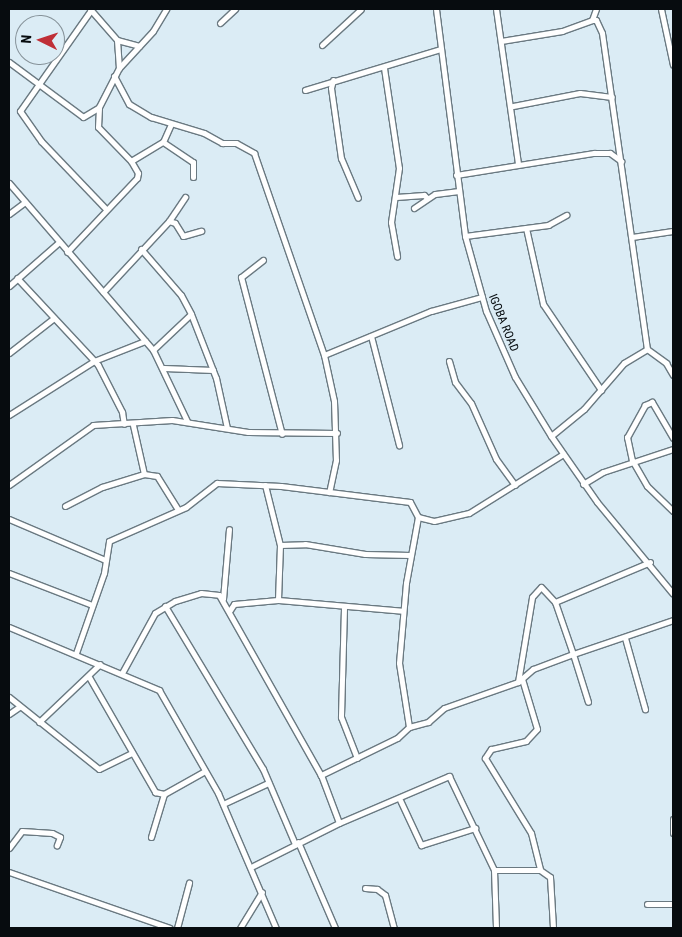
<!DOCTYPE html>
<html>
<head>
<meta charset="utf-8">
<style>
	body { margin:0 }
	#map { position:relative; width:682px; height:937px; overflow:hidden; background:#dbecf5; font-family:"Roboto Condensed",sans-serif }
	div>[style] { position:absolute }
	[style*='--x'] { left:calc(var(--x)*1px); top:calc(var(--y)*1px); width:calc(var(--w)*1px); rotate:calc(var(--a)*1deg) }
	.roads { filter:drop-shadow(1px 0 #6a7981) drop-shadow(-1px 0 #6a7981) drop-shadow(0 1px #6a7981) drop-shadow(0 -1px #6a7981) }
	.minor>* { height:5px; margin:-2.5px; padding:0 2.5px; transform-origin:2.5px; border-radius:2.5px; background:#fff }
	span { translate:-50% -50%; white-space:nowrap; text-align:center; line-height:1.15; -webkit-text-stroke:5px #dbecf5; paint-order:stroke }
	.street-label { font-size:12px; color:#070c0f }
	.frame { position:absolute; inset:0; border:10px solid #070c0f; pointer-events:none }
	.north { position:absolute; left:15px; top:15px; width:50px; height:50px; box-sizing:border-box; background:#dbecf5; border:1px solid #869299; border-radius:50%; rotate:274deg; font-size:14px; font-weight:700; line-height:20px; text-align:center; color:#070c0f }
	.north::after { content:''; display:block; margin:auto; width:18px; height:22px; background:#bf2f37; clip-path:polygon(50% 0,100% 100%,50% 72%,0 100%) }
</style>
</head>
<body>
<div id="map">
	<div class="roads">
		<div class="minor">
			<i style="--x:90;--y:9;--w:41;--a:48.9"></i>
			<i style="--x:117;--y:40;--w:28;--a:86"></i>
			<i style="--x:436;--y:9;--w:229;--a:82.7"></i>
			<i style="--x:465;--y:236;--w:78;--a:74.4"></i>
			<i style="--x:486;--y:311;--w:72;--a:66.3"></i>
			<i style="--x:515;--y:377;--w:69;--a:58.6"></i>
			<i style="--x:551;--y:436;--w:80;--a:55.1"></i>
			<i style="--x:597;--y:502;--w:119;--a:50.4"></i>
			<i style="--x:496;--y:9;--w:156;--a:81.9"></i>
			<i style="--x:661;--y:9;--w:57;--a:77.9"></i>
			<i style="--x:91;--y:10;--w:123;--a:125.1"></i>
			<i style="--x:20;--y:111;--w:37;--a:55"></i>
			<i style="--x:41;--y:141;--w:94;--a:46.3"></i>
			<i style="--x:592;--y:20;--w:4;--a:0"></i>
			<i style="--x:596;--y:20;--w:14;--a:65"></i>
			<i style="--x:602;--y:33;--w:319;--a:81.9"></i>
			<i style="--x:220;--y:23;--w:21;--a:-43"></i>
			<i style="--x:117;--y:40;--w:23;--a:15"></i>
			<i style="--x:501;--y:41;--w:62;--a:-9.3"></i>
			<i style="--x:562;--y:31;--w:32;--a:-20"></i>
			<i style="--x:592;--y:20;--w:12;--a:-70"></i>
			<i style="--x:322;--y:45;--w:53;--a:-42.7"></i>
			<i style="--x:9;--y:62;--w:92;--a:36.6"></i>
			<i style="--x:83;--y:117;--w:17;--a:-31"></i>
			<i style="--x:384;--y:68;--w:101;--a:81.5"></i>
			<i style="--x:399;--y:168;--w:55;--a:98.4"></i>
			<i style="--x:391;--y:222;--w:35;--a:80"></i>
			<i style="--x:114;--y:76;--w:32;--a:62"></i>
			<i style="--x:129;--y:104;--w:26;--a:31"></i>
			<i style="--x:151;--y:117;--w:55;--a:16.8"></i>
			<i style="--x:204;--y:133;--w:21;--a:29"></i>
			<i style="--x:222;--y:143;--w:14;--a:0"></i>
			<i style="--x:236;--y:143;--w:21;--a:29"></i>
			<i style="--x:254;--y:153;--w:214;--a:70.9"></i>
			<i style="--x:324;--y:355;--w:47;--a:77.7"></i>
			<i style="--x:334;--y:401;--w:59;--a:88.1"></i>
			<i style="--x:336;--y:460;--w:33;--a:102"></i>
			<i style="--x:333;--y:80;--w:8;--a:104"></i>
			<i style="--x:331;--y:88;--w:71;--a:81.9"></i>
			<i style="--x:341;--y:158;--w:43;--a:67"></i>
			<i style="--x:305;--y:90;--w:142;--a:-16.8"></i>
			<i style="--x:513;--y:106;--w:68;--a:-11"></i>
			<i style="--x:580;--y:93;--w:32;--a:7"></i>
			<i style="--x:163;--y:142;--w:36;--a:34"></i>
			<i style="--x:193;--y:162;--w:15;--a:90"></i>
			<i style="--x:131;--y:161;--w:37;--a:-31"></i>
			<i style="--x:163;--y:142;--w:20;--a:-66"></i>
			<i style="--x:456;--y:175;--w:140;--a:-9.1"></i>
			<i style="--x:594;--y:153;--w:16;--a:0"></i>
			<i style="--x:610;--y:153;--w:14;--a:36"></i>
			<i style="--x:9;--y:183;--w:221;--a:49.2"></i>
			<i style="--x:153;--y:350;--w:79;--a:64.4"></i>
			<i style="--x:396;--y:197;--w:28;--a:-4"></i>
			<i style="--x:424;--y:195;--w:4;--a:45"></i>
			<i style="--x:414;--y:208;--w:25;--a:-34"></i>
			<i style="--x:435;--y:194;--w:24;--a:-7"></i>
			<i style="--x:9;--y:214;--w:20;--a:-37"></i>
			<i style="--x:169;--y:221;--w:6;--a:18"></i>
			<i style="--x:175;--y:223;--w:15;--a:58"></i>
			<i style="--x:183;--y:236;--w:19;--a:-16"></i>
			<i style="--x:526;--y:228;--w:78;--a:77.4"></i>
			<i style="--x:543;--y:304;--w:104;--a:56"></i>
			<i style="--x:465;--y:236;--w:84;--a:-7.5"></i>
			<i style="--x:548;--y:225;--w:21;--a:-29"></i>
			<i style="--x:632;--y:237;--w:41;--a:-8.3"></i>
			<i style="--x:141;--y:249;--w:61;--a:49"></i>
			<i style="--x:181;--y:295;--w:21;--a:62"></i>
			<i style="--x:191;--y:314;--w:69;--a:68.7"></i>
			<i style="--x:216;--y:378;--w:51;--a:77.6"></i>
			<i style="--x:67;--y:252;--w:102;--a:-46.6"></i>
			<i style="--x:137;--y:178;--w:5;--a:-79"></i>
			<i style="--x:138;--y:173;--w:14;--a:-120"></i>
			<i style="--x:131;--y:161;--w:47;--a:-134.1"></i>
			<i style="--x:98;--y:127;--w:20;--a:-87"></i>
			<i style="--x:99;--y:107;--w:44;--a:-62.9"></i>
			<i style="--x:119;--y:68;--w:50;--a:-47.4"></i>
			<i style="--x:153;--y:31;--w:26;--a:-59"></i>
			<i style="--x:263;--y:260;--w:28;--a:142"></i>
			<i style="--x:241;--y:277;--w:162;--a:75.4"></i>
			<i style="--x:17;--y:278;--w:119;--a:47"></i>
			<i style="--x:98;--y:365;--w:53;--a:62.9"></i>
			<i style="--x:122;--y:412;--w:12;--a:81"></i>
			<i style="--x:9;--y:286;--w:67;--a:-41.3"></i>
			<i style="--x:103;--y:292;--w:97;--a:-47.1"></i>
			<i style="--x:169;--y:221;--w:29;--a:-56"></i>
			<i style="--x:371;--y:336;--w:113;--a:75.6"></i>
			<i style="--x:647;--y:349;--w:24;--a:36"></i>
			<i style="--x:666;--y:363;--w:14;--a:60"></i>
			<i style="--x:153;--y:350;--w:52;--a:-43.5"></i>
			<i style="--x:9;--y:353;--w:57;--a:-37.9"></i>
			<i style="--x:324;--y:355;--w:116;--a:-22.4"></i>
			<i style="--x:431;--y:311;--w:53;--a:-15.4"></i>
			<i style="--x:449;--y:361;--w:22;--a:74"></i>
			<i style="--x:455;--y:382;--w:26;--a:53"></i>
			<i style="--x:471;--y:403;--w:61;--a:65.9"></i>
			<i style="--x:496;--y:459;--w:32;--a:54"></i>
			<i style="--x:164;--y:368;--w:49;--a:2.3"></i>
			<i style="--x:9;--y:415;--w:101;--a:-32.4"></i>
			<i style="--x:94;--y:361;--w:55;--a:-21.4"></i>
			<i style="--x:551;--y:436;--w:43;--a:-39.3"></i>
			<i style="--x:584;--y:409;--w:61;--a:-49"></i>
			<i style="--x:624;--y:363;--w:27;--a:-31"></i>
			<i style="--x:673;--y:438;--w:42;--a:-120.3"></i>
			<i style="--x:652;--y:402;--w:8;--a:157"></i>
			<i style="--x:645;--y:405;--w:37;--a:119"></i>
			<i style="--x:627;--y:437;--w:24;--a:78"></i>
			<i style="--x:632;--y:460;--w:30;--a:60"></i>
			<i style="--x:647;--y:486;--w:36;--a:44"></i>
			<i style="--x:144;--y:474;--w:13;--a:9"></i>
			<i style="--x:157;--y:476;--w:39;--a:58"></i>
			<i style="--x:583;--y:484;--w:23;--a:-31"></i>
			<i style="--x:603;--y:472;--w:74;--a:-18.2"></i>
			<i style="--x:9;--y:485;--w:103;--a:-35.5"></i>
			<i style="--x:93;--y:425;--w:79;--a:-3.6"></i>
			<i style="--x:172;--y:420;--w:77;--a:9"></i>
			<i style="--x:248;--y:432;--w:89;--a:0.6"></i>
			<i style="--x:265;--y:485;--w:62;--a:76"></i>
			<i style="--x:280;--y:545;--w:55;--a:92.1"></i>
			<i style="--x:65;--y:506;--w:42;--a:-27.2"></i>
			<i style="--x:102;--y:487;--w:44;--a:-17.2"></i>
			<i style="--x:144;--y:474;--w:50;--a:-102.7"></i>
			<i style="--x:418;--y:517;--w:16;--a:14"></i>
			<i style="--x:434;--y:521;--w:36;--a:-13"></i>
			<i style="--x:469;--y:513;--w:111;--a:-32.1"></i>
			<i style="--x:9;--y:519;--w:104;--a:23.1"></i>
			<i style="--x:280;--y:545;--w:25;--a:-2"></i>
			<i style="--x:305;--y:544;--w:61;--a:9.5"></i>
			<i style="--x:365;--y:554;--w:45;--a:1.3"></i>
			<i style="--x:9;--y:573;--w:89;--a:21.1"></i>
			<i style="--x:223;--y:599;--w:70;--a:-85.1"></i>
			<i style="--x:555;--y:602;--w:103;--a:-22.8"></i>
			<i style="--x:165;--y:606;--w:190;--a:59"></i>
			<i style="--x:263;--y:769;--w:82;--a:66.9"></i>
			<i style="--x:344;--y:608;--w:109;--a:91.6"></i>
			<i style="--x:341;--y:717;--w:44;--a:68.7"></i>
			<i style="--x:230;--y:610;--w:7;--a:-56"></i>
			<i style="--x:234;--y:604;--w:44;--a:-5.2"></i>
			<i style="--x:278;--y:600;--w:125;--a:5"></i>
			<i style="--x:9;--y:627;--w:163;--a:22.8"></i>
			<i style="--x:159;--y:690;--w:119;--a:60.2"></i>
			<i style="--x:218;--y:793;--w:147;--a:66.8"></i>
			<i style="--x:625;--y:638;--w:74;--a:74.3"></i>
			<i style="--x:76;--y:653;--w:85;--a:-70.7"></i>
			<i style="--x:104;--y:573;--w:32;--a:-81"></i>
			<i style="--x:109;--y:541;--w:84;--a:-23.8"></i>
			<i style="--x:186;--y:507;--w:39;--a:-38"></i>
			<i style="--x:217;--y:483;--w:64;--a:2.7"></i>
			<i style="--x:281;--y:486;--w:130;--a:7.1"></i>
			<i style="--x:410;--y:502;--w:17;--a:62"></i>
			<i style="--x:418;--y:517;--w:67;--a:100.3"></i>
			<i style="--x:406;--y:583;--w:80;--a:95"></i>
			<i style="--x:399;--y:663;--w:65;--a:81.1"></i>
			<i style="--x:409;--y:727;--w:16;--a:137"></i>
			<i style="--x:397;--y:738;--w:85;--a:154"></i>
			<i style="--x:122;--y:673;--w:68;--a:-61.2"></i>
			<i style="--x:155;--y:613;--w:23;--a:-31"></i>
			<i style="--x:175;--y:601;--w:27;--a:-17"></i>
			<i style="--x:201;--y:593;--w:18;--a:6"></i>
			<i style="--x:219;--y:595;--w:207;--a:60.5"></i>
			<i style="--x:321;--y:775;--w:51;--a:69.4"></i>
			<i style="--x:89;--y:677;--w:133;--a:60.1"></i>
			<i style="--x:155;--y:792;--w:9;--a:13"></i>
			<i style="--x:164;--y:794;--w:47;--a:-29.3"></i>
			<i style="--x:522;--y:679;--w:52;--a:73.3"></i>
			<i style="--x:537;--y:729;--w:16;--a:133"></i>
			<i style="--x:526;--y:741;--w:36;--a:167"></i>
			<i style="--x:491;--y:749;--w:11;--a:124"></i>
			<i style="--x:485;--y:758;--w:88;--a:58.5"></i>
			<i style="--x:531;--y:833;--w:38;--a:76"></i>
			<i style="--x:540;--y:870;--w:12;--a:35"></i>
			<i style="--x:550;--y:877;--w:51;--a:86.6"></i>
			<i style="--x:518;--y:682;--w:86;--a:-80.6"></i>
			<i style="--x:532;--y:597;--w:13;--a:-48"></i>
			<i style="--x:541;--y:587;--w:21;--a:47"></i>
			<i style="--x:555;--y:602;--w:55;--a:70.9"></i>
			<i style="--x:573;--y:654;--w:106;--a:-18.8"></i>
			<i style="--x:9;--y:697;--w:115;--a:38.7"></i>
			<i style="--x:99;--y:769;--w:37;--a:-26"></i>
			<i style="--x:9;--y:714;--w:12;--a:-35"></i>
			<i style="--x:39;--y:722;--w:84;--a:-43.6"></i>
			<i style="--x:409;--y:727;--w:20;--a:-15"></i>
			<i style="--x:428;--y:722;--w:21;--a:-41"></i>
			<i style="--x:444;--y:708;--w:78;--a:-19.4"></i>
			<i style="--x:518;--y:682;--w:20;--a:-41"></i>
			<i style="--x:533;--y:669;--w:43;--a:-20.6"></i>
			<i style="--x:573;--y:654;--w:50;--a:72.6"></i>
			<i style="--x:400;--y:800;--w:50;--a:65"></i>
			<i style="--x:421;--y:845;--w:57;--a:-17.5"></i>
			<i style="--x:223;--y:804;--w:50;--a:-25"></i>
			<i style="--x:673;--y:819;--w:14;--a:90"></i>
			<i style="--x:151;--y:837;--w:45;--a:-73.2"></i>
			<i style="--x:298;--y:842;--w:94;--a:66.7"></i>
			<i style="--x:9;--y:848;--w:21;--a:-53"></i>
			<i style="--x:22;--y:831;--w:30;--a:4"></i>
			<i style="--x:52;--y:833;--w:9;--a:27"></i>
			<i style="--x:60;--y:837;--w:9;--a:111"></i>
			<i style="--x:253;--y:866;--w:96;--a:-26.6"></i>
			<i style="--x:339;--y:823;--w:120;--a:-23.1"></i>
			<i style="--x:449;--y:776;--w:104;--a:64.4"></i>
			<i style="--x:494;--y:870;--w:58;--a:88"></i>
			<i style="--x:494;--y:870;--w:46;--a:0"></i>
			<i style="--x:9;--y:872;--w:170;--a:19.2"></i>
			<i style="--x:365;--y:888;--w:12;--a:5"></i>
			<i style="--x:377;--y:889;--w:10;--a:37"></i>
			<i style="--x:385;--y:895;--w:34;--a:75"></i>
			<i style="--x:647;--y:904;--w:26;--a:0"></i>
			<i style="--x:177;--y:928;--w:47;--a:-75.1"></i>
			<i style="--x:240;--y:928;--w:42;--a:-58.6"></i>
		</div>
	</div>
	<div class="street-label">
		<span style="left:503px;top:323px;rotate:68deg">IGOBA ROAD</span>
	</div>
	<div class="frame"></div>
	<div class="north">N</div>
</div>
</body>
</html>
